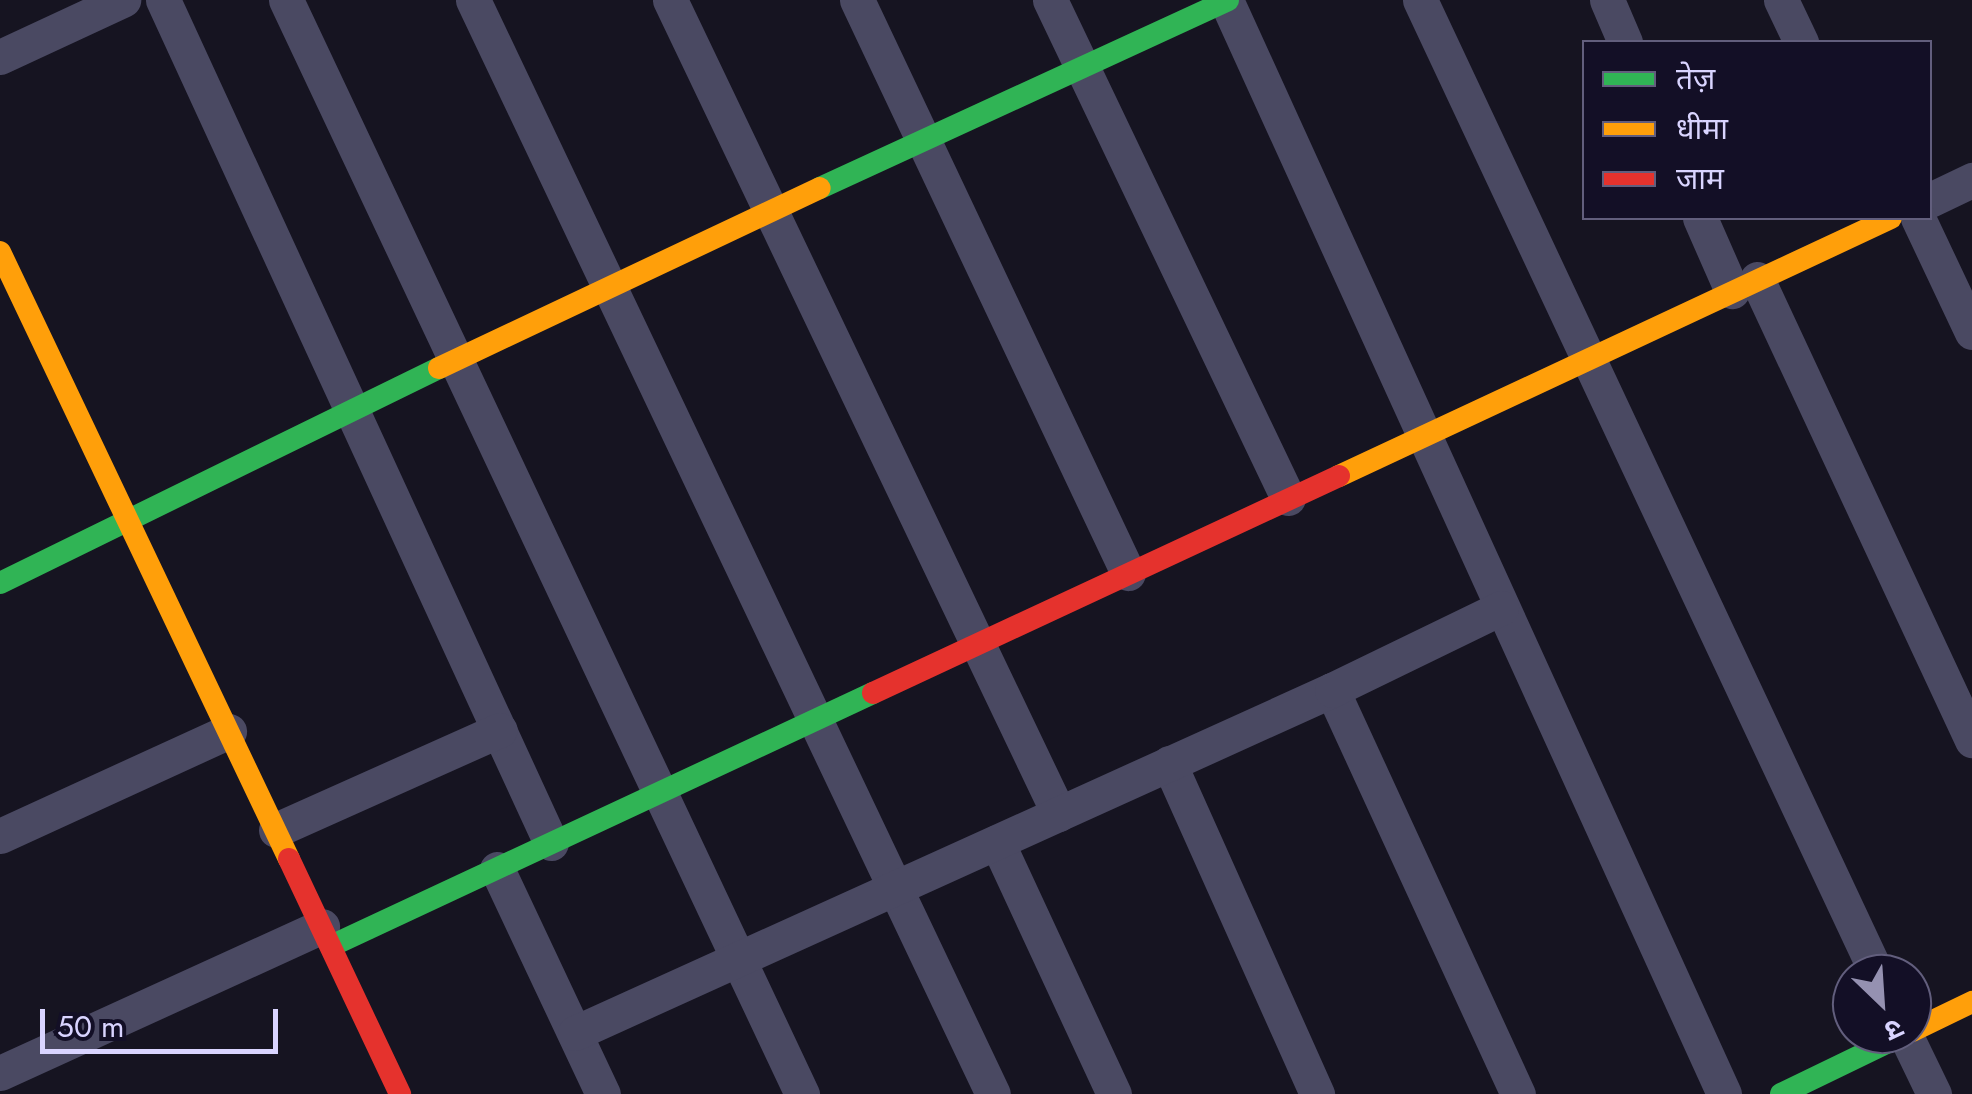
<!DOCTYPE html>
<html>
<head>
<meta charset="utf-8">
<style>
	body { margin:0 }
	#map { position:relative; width:1972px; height:1094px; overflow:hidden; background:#161421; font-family:Jost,"Noto Sans Devanagari",sans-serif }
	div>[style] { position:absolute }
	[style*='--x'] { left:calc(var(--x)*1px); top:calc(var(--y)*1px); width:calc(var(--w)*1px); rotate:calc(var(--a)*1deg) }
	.street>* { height:35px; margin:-17.5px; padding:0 17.5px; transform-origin:17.5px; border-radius:17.5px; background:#4a4962 }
	.fast>* { height:22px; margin:-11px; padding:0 11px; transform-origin:11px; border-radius:11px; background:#30b455 }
	.slow>* { height:22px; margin:-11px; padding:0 11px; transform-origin:11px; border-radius:11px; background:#ff9f0a }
	.jam>* { height:22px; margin:-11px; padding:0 11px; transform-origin:11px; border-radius:11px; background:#e5322d }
	span { translate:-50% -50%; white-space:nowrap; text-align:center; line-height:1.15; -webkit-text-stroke:8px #130f26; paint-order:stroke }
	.legend { position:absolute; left:1582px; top:40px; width:350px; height:180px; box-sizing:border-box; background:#130f26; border:2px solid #625e7d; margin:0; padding:12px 18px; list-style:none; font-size:30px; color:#d9d4ff }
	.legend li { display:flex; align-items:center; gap:20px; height:50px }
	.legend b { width:50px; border:2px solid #625e7d }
	.north { position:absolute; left:1832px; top:954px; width:100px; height:100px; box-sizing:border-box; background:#130f26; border:2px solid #625e7d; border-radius:50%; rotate:155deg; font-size:28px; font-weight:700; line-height:40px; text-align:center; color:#d9d4ff }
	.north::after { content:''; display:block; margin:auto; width:35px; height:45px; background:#9591b1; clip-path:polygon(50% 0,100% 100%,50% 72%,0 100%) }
	.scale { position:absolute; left:40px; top:1009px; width:238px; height:45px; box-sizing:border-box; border:5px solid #d9d4ff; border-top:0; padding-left:12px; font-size:30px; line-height:35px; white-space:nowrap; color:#d9d4ff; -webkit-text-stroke:8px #130f26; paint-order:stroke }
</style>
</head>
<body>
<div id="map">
	<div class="street">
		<i style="--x:163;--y:0;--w:928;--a:65.29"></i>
		<i style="--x:286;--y:0;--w:1210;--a:64.75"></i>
		<i style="--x:473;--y:0;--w:1211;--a:64.58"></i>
		<i style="--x:670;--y:0;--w:902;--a:64.46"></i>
		<i style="--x:857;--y:0;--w:634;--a:64.69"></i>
		<i style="--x:1050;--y:0;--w:552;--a:64.46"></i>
		<i style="--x:1226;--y:0;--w:1202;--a:65.52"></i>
		<i style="--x:1420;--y:0;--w:1076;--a:64.86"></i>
		<i style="--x:1607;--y:0;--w:46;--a:66.8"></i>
		<i style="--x:1781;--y:0;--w:47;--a:64.5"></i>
		<i style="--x:0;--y:57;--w:136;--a:-24.9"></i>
		<i style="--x:1930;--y:200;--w:47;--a:-25.5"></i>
		<i style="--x:1700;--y:218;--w:80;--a:66.3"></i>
		<i style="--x:1918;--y:218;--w:126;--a:64.7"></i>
		<i style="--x:1757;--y:279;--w:509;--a:65"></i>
		<i style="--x:1332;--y:690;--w:445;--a:65.3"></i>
		<i style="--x:1169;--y:763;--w:363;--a:65.9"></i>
		<i style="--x:276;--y:830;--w:245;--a:-24.1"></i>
		<i style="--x:0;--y:836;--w:252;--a:-24.6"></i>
		<i style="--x:997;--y:842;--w:278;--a:65.1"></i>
		<i style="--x:497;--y:869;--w:249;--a:64.8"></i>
		<i style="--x:575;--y:1033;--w:831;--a:-24.38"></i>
		<i style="--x:1332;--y:690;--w:188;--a:-25.9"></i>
		<i style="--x:1905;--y:1034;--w:67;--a:64.2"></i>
		<i style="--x:0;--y:1073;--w:354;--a:-24.5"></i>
	</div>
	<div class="fast">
		<i style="--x:820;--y:188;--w:449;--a:-24.7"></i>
		<i style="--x:0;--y:583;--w:489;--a:-26.1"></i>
		<i style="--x:331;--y:946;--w:598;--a:-25.02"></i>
		<i style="--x:1781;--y:1094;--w:138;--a:-25.8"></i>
	</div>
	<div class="slow">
		<i style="--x:0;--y:252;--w:672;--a:64.54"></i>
		<i style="--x:439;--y:368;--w:421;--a:-25.3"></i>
		<i style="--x:1339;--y:476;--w:609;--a:-25.05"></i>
		<i style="--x:1912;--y:1031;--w:67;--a:-25.8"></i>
	</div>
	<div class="jam">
		<i style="--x:873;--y:693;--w:514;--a:-24.97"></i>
		<i style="--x:289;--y:859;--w:260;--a:64.7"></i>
	</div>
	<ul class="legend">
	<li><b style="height:12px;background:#30b455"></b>तेज़</li>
	<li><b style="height:12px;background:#ff9f0a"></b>धीमा</li>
	<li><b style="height:12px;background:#e5322d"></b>जाम</li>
	</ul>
	<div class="north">उ</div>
	<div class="scale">50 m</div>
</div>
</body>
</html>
